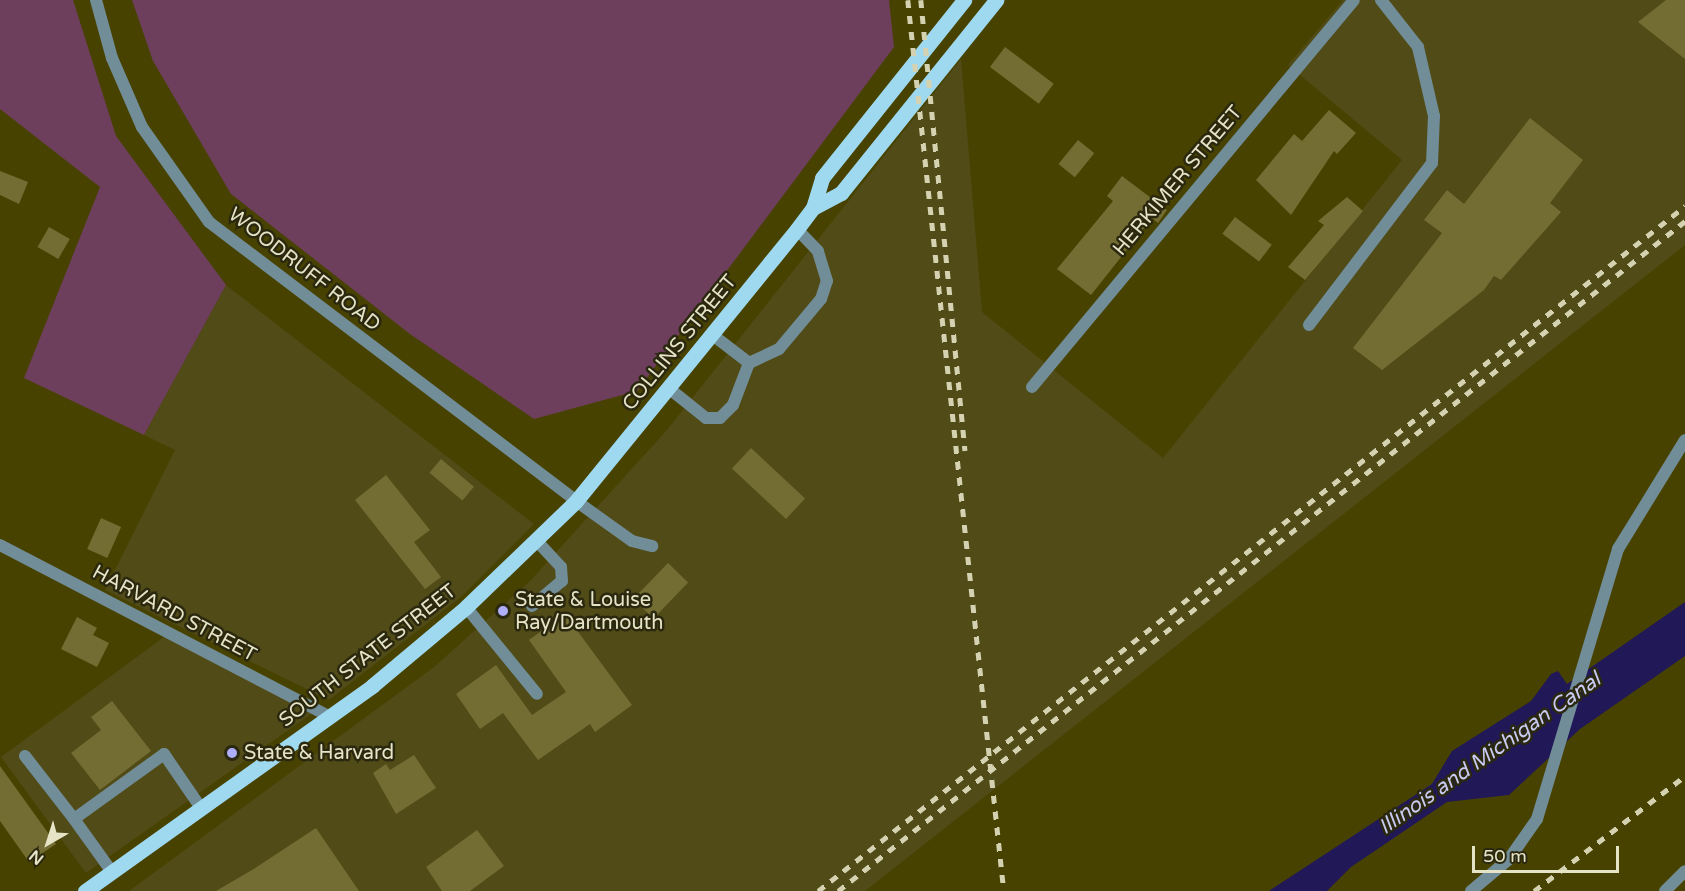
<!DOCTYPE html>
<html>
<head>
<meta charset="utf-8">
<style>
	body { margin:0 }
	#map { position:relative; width:1685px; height:891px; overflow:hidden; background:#484200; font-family:"Varela Round",sans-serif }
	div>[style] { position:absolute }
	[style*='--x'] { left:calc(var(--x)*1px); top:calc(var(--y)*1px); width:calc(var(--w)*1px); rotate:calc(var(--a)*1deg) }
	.built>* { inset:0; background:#514b17 }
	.green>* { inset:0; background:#6e3f5c }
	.water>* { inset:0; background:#211857 }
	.building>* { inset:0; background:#736d33; transform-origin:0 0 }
	.lane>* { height:12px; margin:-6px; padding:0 6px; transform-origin:6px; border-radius:6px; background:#718d98 }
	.street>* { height:12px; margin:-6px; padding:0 6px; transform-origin:6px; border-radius:6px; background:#718d98 }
	.primary>* { height:15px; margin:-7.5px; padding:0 7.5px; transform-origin:7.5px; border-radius:7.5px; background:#9ed9ef }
	.rail>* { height:4.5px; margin-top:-2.25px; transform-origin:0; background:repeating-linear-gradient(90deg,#d4d2b0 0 8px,transparent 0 16px) }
	.dots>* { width:16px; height:16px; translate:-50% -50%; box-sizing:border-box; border:3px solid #2b2810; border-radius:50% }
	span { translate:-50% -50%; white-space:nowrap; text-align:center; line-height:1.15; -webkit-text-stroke:5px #2b2810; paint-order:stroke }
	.street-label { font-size:20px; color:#e6e4c6 }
	.poi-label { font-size:20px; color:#e6e4c6 }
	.left { translate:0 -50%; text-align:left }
	.water-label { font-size:21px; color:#c9cbf3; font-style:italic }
	.north { position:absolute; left:18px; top:813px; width:60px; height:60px; -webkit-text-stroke:4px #2b2810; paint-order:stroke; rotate:219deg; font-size:16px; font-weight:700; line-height:24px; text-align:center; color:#e6e4c6 }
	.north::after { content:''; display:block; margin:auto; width:21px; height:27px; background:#e6e4c6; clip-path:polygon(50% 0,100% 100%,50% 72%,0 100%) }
	.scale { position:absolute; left:1472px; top:846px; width:147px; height:27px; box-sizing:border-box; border:3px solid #e6e4c6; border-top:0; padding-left:8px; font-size:18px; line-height:21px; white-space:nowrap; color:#e6e4c6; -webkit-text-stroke:4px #2b2810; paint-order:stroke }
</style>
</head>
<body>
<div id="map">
	<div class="built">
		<i style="clip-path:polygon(1343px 0,1685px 0,1685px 245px,865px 891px,129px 891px,434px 667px,529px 582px,667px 430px,961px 59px,982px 312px,1163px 458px,1402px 160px,1288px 65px)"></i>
		<i style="clip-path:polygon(226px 285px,534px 524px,462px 596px,329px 700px,105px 590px,175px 450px,144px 435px)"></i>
		<i style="clip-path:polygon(168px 634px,321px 707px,86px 873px,1px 757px)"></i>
	</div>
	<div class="green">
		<i style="clip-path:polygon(0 0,73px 0,116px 136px,226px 285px,144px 435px,24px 378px,100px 187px,0 109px)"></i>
		<i style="clip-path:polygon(132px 0,889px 0,894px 47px,637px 391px,534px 419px,410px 334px,231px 194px,153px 61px)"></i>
	</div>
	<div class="water">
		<i style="clip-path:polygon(1685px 602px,1685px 656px,1580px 729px,1509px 795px,1447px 802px,1351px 867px,1327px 891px,1269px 891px,1432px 784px,1452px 751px,1531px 701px,1551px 674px,1558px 671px,1567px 684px)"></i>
	</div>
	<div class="building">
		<i style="clip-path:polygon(1666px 0,1685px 0,1685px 59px,1638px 22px)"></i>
		<i style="left:1005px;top:47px;width:61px;height:25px;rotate:37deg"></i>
		<i style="clip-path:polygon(1329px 110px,1356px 133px,1337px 154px,1334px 151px,1291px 215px,1256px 180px,1294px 134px,1302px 141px)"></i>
		<i style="clip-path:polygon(1530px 118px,1583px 160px,1550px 203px,1561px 212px,1501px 280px,1494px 276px,1484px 290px,1382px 370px,1353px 348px,1442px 233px,1424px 220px,1447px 190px,1464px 204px)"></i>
		<i style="left:1078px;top:140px;width:21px;height:31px;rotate:39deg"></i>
		<i style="clip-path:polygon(0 171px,28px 182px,19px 204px,0 195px)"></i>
		<i style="clip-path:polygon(1122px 176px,1167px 210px,1158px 223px,1152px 218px,1091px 295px,1057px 269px,1113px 201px,1107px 196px)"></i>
		<i style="clip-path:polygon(1347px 197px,1363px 211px,1305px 280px,1288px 267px,1324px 225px,1318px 221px)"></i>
		<i style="left:1235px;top:217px;width:46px;height:21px;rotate:37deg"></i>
		<i style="left:49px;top:227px;width:24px;height:23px;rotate:30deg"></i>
		<i style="left:751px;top:448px;width:74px;height:28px;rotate:43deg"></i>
		<i style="left:441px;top:459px;width:43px;height:18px;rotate:40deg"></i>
		<i style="clip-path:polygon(386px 475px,430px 530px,414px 542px,441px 577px,425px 589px,355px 500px)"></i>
		<i style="left:101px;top:518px;width:22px;height:34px;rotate:24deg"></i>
		<i style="left:668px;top:563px;width:28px;height:50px;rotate:44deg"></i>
		<i style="clip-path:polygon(565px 614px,632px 705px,595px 732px,590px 724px,538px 760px,503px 713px,480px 729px,456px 694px,496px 665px,532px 715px,566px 692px,529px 640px)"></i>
		<i style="clip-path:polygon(77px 617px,97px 628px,93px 635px,109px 643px,97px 667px,61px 649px)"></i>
		<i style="clip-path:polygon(112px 701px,151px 751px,100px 790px,71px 753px,101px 730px,91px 717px)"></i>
		<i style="clip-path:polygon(414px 755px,436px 788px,396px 814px,373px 773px,386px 764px,390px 770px)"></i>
		<i style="clip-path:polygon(0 766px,56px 844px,29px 862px,0 821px)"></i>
		<i style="clip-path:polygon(316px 828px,359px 891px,216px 891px,252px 870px)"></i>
		<i style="clip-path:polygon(477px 830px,504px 866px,470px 891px,442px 891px,426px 867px)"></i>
	</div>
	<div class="lane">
		<i style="--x:1309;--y:325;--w:203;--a:-52.8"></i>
		<i style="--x:1432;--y:163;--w:47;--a:-87.6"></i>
		<i style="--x:1434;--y:116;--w:71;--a:-103.1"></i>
		<i style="--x:714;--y:336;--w:44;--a:37.6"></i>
		<i style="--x:749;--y:363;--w:33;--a:-25"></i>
		<i style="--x:779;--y:349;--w:65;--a:-50"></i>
		<i style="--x:821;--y:299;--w:19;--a:-72"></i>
		<i style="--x:827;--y:281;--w:31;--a:-107"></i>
		<i style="--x:818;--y:251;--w:30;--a:-134"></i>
		<i style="--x:671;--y:390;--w:45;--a:38.7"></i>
		<i style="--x:706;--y:418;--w:14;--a:0"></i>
		<i style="--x:720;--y:418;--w:18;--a:-45"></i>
		<i style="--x:733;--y:405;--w:45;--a:-69.1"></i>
		<i style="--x:576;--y:501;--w:69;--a:35.5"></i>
		<i style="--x:632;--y:541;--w:21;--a:14"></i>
		<i style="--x:532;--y:606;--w:39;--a:-40"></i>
		<i style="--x:562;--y:581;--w:14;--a:-94"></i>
		<i style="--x:561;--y:567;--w:37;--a:-133"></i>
		<i style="--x:466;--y:607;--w:112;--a:50.8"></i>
		<i style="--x:25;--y:756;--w:80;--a:52.1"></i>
		<i style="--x:74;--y:819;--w:111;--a:-35.8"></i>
		<i style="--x:164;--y:754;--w:65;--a:55.6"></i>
		<i style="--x:74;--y:819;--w:65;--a:54.4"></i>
		<i style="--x:1471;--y:891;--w:50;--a:-40.1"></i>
		<i style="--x:1509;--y:859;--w:49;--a:-55"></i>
		<i style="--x:1537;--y:819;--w:282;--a:-73.3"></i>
		<i style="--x:1618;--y:549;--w:128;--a:-58.4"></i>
		<i style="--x:1665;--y:891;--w:28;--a:-45"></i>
	</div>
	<div class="street">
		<i style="--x:96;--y:0;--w:60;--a:74.6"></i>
		<i style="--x:112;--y:58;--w:75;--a:66.5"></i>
		<i style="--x:142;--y:127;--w:116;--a:54.8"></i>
		<i style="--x:209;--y:222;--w:461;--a:37.2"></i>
		<i style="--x:1381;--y:0;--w:60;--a:51.8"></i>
		<i style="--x:1032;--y:387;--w:503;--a:-50.24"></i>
		<i style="--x:0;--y:545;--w:372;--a:27.5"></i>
	</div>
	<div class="primary">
		<i style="--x:813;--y:208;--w:32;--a:-28"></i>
		<i style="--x:841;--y:193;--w:248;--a:-51.2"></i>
		<i style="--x:85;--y:891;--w:353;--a:-35.5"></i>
		<i style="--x:372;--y:686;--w:123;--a:-40"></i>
		<i style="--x:466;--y:607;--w:153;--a:-43.9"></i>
		<i style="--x:576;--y:501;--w:350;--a:-50.9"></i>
		<i style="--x:797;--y:229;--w:26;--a:-53"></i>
		<i style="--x:813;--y:208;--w:31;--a:-73"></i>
		<i style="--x:822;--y:178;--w:228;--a:-51.4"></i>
	</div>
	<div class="rail">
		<i style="--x:908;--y:0;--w:896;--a:83.85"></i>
		<i style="--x:921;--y:0;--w:453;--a:84.4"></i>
		<i style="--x:818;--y:891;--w:1105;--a:-38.31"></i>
		<i style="--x:838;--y:891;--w:1080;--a:-38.34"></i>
		<i style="--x:1534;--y:891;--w:190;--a:-37.3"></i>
	</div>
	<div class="dots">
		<i style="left:503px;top:611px;background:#aeaefb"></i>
		<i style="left:232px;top:753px;background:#aeaefb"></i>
	</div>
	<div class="street-label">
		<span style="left:1178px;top:181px;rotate:-50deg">HERKIMER STREET</span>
		<span style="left:304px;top:270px;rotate:38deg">WOODRUFF ROAD</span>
		<span style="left:680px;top:343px;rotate:-51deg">COLLINS STREET</span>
		<span style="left:174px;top:614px;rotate:28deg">HARVARD STREET</span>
		<span style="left:368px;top:656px;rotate:-38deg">SOUTH STATE STREET</span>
	</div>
	<div class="poi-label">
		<span class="left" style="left:515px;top:612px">State &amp; Louise<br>Ray/Dartmouth</span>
		<span class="left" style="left:244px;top:753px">State &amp; Harvard</span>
	</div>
	<div class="water-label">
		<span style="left:1490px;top:754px;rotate:-35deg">Illinois and Michigan Canal</span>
	</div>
	<div class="north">N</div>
	<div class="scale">50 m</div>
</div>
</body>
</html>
